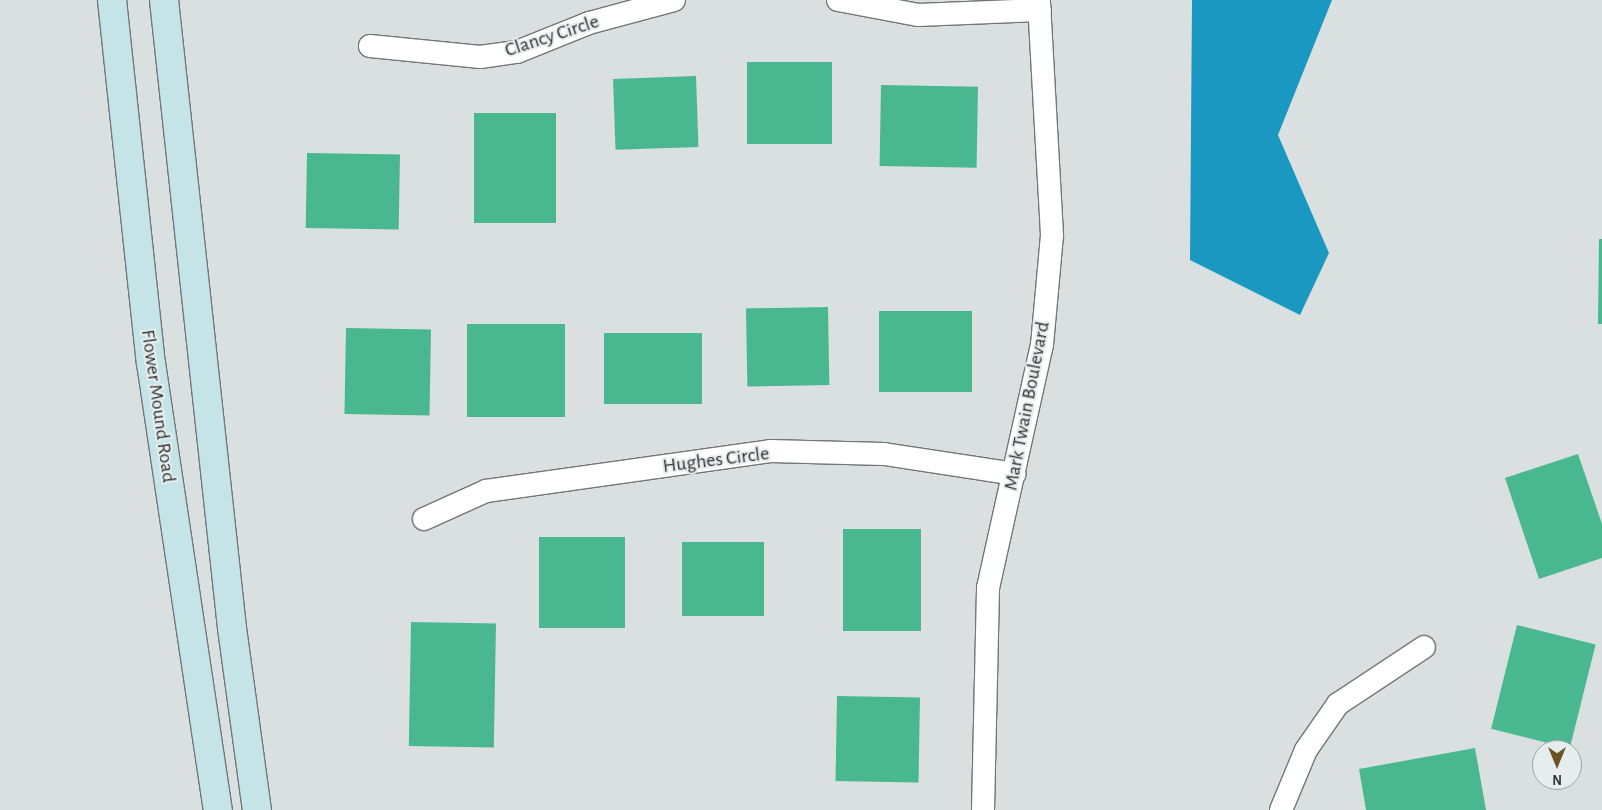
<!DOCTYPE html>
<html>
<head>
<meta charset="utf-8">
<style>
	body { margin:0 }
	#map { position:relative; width:1602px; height:810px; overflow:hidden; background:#d9e0df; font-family:"Alegreya Sans",sans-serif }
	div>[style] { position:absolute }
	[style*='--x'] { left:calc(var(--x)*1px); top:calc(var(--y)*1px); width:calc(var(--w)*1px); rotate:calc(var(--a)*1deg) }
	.water>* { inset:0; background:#1a98c2 }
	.building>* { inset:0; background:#49b78f; transform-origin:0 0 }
	.roads { filter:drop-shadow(1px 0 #717776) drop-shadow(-1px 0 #717776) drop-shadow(0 1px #717776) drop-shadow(0 -1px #717776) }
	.minor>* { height:22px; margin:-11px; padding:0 11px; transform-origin:11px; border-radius:11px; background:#fff }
	.secondary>* { height:28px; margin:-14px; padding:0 14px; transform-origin:14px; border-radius:14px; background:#c5e4e8 }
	span { translate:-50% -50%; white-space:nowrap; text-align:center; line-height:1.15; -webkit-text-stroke:4px #e6eeed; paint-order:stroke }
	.street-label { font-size:20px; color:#323434 }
	.north { position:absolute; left:1532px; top:740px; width:50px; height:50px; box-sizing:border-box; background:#e6eeed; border:1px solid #9ea4a3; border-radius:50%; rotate:180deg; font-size:14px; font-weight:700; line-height:20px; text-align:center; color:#323434 }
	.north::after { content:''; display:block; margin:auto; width:18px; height:22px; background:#6a5423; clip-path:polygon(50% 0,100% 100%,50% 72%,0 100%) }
</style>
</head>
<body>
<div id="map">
	<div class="water">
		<i style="clip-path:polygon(1192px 0,1332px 0,1278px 135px,1329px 253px,1300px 315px,1190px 260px)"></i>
	</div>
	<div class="building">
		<i style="left:747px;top:62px;width:85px;height:82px"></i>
		<i style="left:696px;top:76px;width:71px;height:83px;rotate:88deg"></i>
		<i style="left:881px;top:85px;width:97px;height:81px;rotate:1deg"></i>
		<i style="left:474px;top:113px;width:82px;height:110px"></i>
		<i style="left:307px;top:153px;width:93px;height:75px;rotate:1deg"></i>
		<i style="clip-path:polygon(1599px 239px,1602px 239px,1602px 324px,1598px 324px)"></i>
		<i style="left:828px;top:307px;width:78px;height:82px;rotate:89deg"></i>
		<i style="left:879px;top:311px;width:93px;height:81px"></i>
		<i style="left:467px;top:324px;width:98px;height:93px"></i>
		<i style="left:346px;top:328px;width:85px;height:86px;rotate:1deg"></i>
		<i style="left:604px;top:333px;width:98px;height:71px"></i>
		<i style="clip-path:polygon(1578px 454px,1602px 524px,1602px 558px,1539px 579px,1505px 478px)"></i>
		<i style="left:843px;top:529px;width:78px;height:102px"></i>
		<i style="left:625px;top:537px;width:91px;height:86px;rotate:90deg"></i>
		<i style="left:682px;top:542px;width:82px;height:74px"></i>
		<i style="left:411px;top:622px;width:85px;height:124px;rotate:1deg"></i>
		<i style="left:1517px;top:625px;width:81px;height:107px;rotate:14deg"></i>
		<i style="left:837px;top:696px;width:83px;height:85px;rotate:1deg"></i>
		<i style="clip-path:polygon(1475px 748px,1486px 810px,1366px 810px,1359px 769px)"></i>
	</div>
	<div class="roads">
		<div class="minor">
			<i style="--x:838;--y:0;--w:81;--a:10.6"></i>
			<i style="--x:918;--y:15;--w:122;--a:-2.3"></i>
			<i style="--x:370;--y:46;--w:111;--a:5.7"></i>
			<i style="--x:480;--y:57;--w:37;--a:-8"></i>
			<i style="--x:517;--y:52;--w:78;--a:-21.9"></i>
			<i style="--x:589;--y:23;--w:88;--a:-15.1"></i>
			<i style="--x:424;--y:519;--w:68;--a:-24.3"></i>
			<i style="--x:486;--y:491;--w:287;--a:-8"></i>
			<i style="--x:770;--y:451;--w:114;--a:1.5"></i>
			<i style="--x:884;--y:454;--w:132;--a:8.7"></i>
			<i style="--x:983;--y:810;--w:222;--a:-88.7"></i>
			<i style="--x:988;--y:588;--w:249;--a:-77.5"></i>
			<i style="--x:1042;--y:345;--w:110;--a:-84.8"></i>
			<i style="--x:1052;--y:235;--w:235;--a:-93.2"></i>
			<i style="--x:1281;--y:810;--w:65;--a:-67.4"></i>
			<i style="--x:1306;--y:750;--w:56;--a:-55.2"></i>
			<i style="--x:1338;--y:704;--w:103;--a:-33.5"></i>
		</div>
		<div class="secondary">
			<i style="--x:112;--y:0;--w:365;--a:83.9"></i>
			<i style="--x:151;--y:363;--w:452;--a:81.5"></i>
			<i style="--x:164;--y:0;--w:632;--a:83.82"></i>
			<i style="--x:232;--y:628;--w:184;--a:82.2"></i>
		</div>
	</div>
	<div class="street-label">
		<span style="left:552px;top:36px;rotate:-18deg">Clancy Circle</span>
		<span style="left:158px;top:406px;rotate:82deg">Flower Mound Road</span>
		<span style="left:1027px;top:406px;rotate:-79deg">Mark Twain Boulevard</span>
		<span style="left:716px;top:460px;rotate:-7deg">Hughes Circle</span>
	</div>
	<div class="north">N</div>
</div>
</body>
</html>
